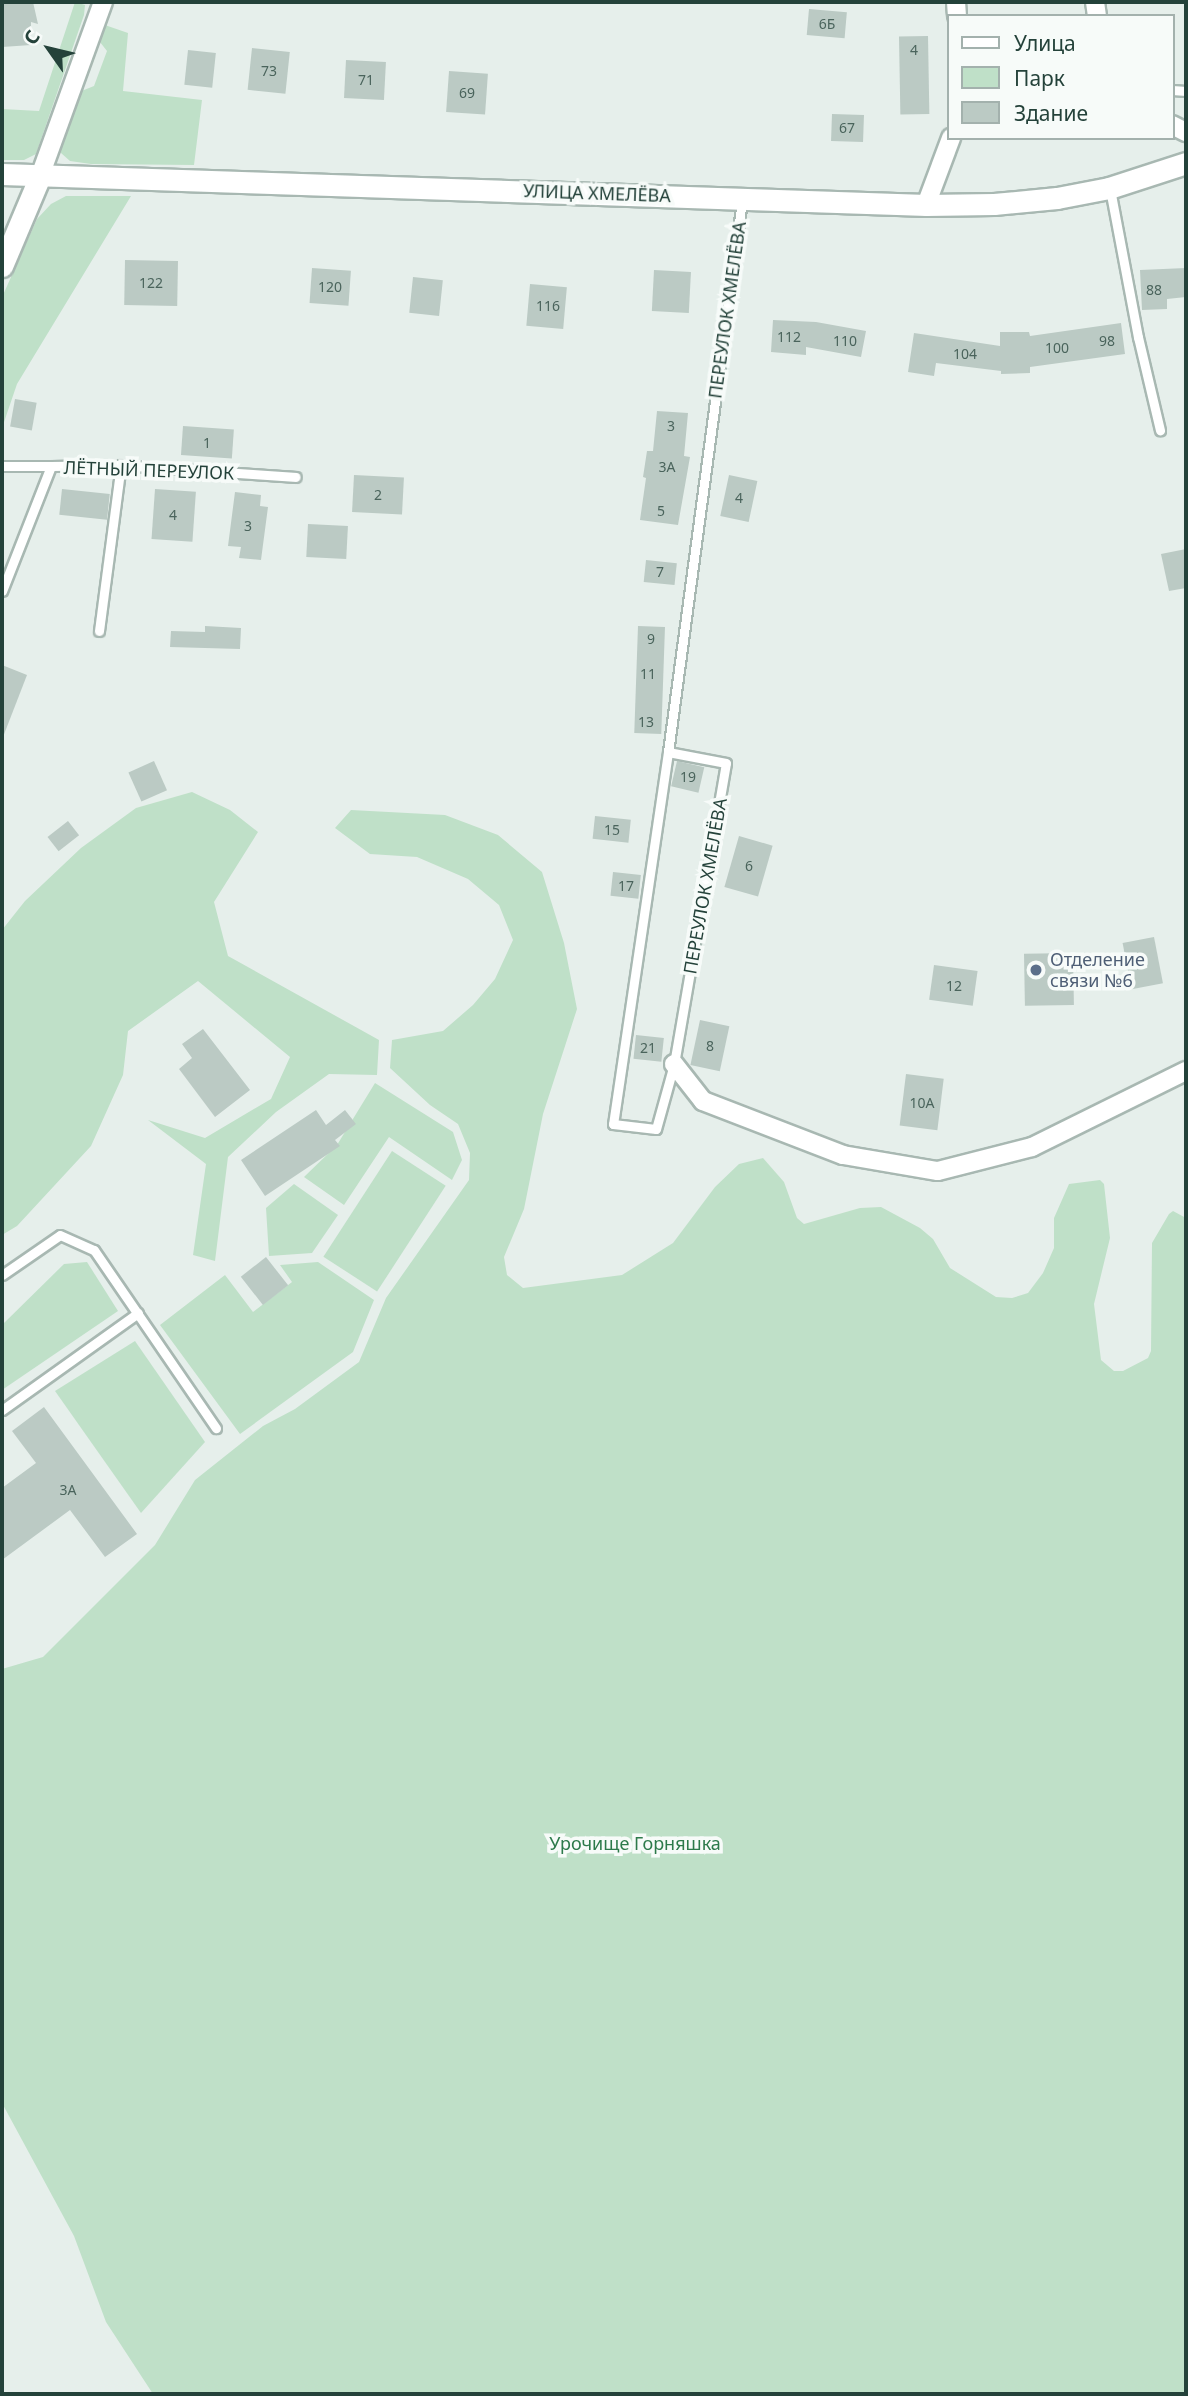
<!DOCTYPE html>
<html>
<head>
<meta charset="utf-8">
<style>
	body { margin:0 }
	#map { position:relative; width:1188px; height:2396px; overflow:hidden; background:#e6efeb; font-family:"Noto Sans",sans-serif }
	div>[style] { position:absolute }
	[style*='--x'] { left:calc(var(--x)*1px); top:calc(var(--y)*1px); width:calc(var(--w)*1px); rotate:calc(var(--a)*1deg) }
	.green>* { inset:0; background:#bfe0c8; transform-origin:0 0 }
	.building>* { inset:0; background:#bbcac4; transform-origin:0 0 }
	.roads { filter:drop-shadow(2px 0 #a8b8b2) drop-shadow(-2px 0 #a8b8b2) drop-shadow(0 2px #a8b8b2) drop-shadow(0 -2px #a8b8b2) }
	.lane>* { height:9px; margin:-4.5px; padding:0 4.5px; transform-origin:4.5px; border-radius:4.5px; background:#fff }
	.street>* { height:18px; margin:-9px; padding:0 9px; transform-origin:9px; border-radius:9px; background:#fff }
	.secondary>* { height:21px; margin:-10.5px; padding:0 10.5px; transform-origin:10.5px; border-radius:10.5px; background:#fff }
	.dots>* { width:19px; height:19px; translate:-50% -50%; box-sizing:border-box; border:4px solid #f7fbf9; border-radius:50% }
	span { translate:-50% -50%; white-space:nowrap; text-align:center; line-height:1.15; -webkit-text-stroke:7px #f7fbf9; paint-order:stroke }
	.number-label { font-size:14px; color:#4a645c }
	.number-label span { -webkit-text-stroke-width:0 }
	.street-label { font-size:18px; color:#24423a }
	.service-label { font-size:18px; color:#4e5e75 }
	.left { translate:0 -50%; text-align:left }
	.park-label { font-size:18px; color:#2d7a4b }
	.frame { position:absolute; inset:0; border:4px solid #24423a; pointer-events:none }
	.legend { position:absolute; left:947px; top:14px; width:228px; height:126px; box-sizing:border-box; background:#f7fbf9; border:2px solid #a3b1ad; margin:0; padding:9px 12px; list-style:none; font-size:21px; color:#24423a }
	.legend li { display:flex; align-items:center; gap:14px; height:35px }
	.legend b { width:35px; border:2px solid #a3b1ad }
	.north { position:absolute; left:14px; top:14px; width:70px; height:70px; -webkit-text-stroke:5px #f7fbf9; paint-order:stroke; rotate:304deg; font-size:19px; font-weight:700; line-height:28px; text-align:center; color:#24423a }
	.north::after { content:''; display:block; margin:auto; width:24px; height:32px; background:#24423a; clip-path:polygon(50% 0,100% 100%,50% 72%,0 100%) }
</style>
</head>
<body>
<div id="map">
	<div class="green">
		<i style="clip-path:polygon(75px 2px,85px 5px,84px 15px,36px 154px,24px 160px,2px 160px,2px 109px,39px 111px)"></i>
		<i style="clip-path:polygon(102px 24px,128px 33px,123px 91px,202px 100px,194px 165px,91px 164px,70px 161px,61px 153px,59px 145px,79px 92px,94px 86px,107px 51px,96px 37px)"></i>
		<i style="clip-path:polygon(66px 196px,131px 196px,17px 384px,2px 428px,3px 295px,37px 219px,51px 204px)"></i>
		<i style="clip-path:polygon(192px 792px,230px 810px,258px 832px,214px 902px,228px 956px,379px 1040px,377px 1075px,329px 1074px,276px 1112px,228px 1157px,215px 1261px,193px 1255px,206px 1164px,148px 1120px,205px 1138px,271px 1099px,290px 1057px,198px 981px,128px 1031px,123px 1075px,91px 1146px,17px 1226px,2px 1235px,2px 930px,25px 901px,81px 848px,136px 808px)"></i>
		<i style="clip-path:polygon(351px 810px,445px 815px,498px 835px,542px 872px,564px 943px,577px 1009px,543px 1114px,524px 1209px,504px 1257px,507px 1275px,523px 1288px,622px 1275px,673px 1243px,715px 1187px,739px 1164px,763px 1158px,784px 1182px,797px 1218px,804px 1224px,860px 1208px,881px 1207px,920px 1228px,933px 1239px,950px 1268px,996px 1297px,1012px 1298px,1028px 1293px,1043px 1273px,1054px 1248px,1054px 1218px,1069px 1184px,1100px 1180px,1104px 1184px,1110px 1238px,1094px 1304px,1101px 1360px,1114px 1371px,1123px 1371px,1148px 1358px,1151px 1351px,1152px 1243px,1169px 1214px,1173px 1211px,1186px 1218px,1186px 2394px,153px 2394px,106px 2322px,74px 2236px,2px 2103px,2px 1669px,43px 1657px,155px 1545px,195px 1480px,263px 1426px,295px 1409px,359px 1362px,386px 1298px,469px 1180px,470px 1153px,458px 1124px,430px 1105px,390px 1068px,392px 1040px,443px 1031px,473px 1005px,495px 979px,513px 940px,499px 905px,468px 879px,417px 857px,370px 854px,335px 828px)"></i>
		<i style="clip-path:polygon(375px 1083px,453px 1132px,462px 1160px,452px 1180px,389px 1137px,344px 1205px,304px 1177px,337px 1145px)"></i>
		<i style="left:392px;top:1151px;width:64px;height:126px;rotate:33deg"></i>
		<i style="clip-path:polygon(294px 1184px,338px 1215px,312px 1253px,269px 1256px,266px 1208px)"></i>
		<i style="clip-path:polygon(87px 1262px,118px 1311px,2px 1390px,2px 1325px,64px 1264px)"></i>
		<i style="clip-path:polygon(318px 1262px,374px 1300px,353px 1352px,240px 1434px,160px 1325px,225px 1275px,253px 1312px,292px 1282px,280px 1265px)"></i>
		<i style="clip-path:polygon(135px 1341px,205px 1442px,141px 1513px,55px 1391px)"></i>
	</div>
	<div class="building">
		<i style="clip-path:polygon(2px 2px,33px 2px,38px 24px,31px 22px,31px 45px,2px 47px)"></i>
		<i style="left:809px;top:9px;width:38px;height:26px;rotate:5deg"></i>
		<i style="left:928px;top:36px;width:78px;height:29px;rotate:89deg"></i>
		<i style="left:252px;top:48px;width:38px;height:42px;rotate:6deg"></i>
		<i style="left:188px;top:50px;width:28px;height:35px;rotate:6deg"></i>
		<i style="left:346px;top:60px;width:40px;height:38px;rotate:3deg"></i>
		<i style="left:449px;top:71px;width:39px;height:41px;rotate:4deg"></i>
		<i style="left:832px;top:114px;width:32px;height:27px;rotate:2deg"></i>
		<i style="left:125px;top:260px;width:53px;height:45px;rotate:1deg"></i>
		<i style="left:312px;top:268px;width:39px;height:35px;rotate:4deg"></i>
		<i style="clip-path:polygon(1186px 268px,1186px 297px,1167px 299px,1167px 309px,1142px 310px,1140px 270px)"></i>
		<i style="left:654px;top:270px;width:37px;height:41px;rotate:3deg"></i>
		<i style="left:413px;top:277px;width:30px;height:36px;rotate:6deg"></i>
		<i style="left:530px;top:284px;width:37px;height:42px;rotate:5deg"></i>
		<i style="clip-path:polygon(773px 320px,816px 322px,866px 331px,861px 357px,806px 347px,806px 355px,771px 352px)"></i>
		<i style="clip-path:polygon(1121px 323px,1125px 354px,1030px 367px,1030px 373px,1001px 374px,1001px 371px,936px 363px,934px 376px,908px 372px,914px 333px,1000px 346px,1000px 332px,1029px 332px,1030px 336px)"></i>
		<i style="left:15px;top:399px;width:22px;height:28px;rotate:10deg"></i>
		<i style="clip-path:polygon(657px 411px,688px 413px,684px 456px,690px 457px,678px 525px,640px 520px,646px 478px,643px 477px,647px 451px,653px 451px)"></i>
		<i style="left:183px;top:426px;width:51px;height:29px;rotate:4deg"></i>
		<i style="left:354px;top:475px;width:50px;height:37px;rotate:3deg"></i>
		<i style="left:729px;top:475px;width:29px;height:42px;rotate:12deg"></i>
		<i style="left:62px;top:489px;width:48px;height:26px;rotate:6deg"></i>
		<i style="left:155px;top:489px;width:41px;height:50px;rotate:4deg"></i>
		<i style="clip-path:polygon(235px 492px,261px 495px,260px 506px,268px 507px,261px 560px,239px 558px,241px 547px,228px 546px)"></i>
		<i style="left:308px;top:524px;width:40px;height:33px;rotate:3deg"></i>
		<i style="clip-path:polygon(1186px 549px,1186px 588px,1169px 591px,1161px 554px)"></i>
		<i style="left:646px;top:560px;width:31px;height:22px;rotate:6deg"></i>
		<i style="clip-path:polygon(205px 626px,241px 628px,240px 649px,170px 647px,171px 631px,205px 632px)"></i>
		<i style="left:638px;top:626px;width:27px;height:107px;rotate:2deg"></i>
		<i style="clip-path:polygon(2px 665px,27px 675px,3px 737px,2px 737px)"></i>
		<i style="left:154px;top:761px;width:32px;height:28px;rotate:66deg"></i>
		<i style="left:677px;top:761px;width:28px;height:26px;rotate:13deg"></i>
		<i style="left:595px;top:816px;width:36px;height:23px;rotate:6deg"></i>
		<i style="left:68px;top:821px;width:18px;height:26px;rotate:52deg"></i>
		<i style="left:739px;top:836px;width:35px;height:53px;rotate:16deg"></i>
		<i style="left:613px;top:872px;width:28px;height:24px;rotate:6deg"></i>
		<i style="left:1154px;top:937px;width:47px;height:32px;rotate:79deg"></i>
		<i style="left:1073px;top:953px;width:52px;height:49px;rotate:89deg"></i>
		<i style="left:934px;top:965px;width:44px;height:35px;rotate:8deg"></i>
		<i style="left:700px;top:1020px;width:30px;height:46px;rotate:12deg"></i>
		<i style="clip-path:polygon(203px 1029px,250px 1090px,215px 1117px,179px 1069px,192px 1058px,182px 1044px)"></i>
		<i style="left:636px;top:1035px;width:28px;height:24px;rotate:6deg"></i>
		<i style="left:906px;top:1074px;width:38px;height:52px;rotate:7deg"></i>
		<i style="clip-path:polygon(316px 1110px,326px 1125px,345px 1110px,356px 1124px,335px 1140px,340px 1146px,265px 1196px,241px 1160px)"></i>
		<i style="left:266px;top:1257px;width:36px;height:32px;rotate:52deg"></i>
		<i style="clip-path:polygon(44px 1407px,137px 1534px,105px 1557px,70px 1510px,2px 1560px,2px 1488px,36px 1463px,12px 1431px)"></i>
	</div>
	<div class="roads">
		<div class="lane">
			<i style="--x:1172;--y:90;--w:14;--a:4"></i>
			<i style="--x:1110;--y:189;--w:151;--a:79.3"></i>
			<i style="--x:1138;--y:337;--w:96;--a:76.7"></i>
			<i style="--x:2;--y:466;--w:49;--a:0"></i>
			<i style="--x:2;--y:591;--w:134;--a:-68.6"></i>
			<i style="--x:51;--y:466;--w:70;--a:-0.8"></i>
			<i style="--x:121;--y:465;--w:175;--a:3.9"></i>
			<i style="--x:99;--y:631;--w:167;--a:-82.5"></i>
			<i style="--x:668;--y:752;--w:376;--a:98.4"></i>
			<i style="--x:613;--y:1124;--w:43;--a:6.6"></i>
			<i style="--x:656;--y:1129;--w:67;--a:-74.5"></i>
			<i style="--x:674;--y:1064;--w:305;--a:-80.2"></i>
			<i style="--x:726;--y:763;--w:59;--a:-169.3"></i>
			<i style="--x:668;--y:752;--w:557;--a:-82.36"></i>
			<i style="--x:2;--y:1275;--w:70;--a:-34.6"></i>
			<i style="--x:60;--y:1235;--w:37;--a:24"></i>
			<i style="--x:94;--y:1250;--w:216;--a:55.6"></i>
			<i style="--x:2;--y:1410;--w:167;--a:-35.5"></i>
		</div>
		<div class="street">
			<i style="--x:956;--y:2;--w:14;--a:86"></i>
			<i style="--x:1095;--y:2;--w:14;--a:82"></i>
			<i style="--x:1172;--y:125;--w:16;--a:27"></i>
			<i style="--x:40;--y:176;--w:185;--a:-70.1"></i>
			<i style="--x:926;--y:205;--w:72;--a:-69.5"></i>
			<i style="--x:674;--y:1064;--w:47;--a:51.9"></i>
			<i style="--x:703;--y:1101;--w:150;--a:21.1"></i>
			<i style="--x:843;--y:1155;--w:96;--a:9.6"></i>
			<i style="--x:938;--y:1171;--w:97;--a:-14.3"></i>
			<i style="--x:1032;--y:1147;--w:172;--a:-26.3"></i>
		</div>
		<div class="secondary">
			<i style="--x:2;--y:174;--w:925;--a:1.92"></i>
			<i style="--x:926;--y:205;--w:68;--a:-0.8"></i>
			<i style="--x:994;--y:204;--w:63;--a:-5.4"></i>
			<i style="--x:1057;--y:198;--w:53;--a:-10.9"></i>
			<i style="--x:1109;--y:188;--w:81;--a:-18"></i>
			<i style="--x:2;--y:266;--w:98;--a:-67.1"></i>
		</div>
	</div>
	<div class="dots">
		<i style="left:1036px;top:970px;background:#5c6f8a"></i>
	</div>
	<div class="number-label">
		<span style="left:827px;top:24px">6Б</span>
		<span style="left:914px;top:50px">4</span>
		<span style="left:269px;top:71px">73</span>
		<span style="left:366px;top:80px">71</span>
		<span style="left:467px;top:93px">69</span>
		<span style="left:847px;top:128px">67</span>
		<span style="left:151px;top:283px">122</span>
		<span style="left:330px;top:287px">120</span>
		<span style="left:1154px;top:290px">88</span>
		<span style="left:548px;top:306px">116</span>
		<span style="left:789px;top:337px">112</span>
		<span style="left:845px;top:341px">110</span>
		<span style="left:1107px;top:341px">98</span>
		<span style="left:1057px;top:348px">100</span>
		<span style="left:965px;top:354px">104</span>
		<span style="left:671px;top:426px">3</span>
		<span style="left:207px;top:443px">1</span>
		<span style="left:667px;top:467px">3А</span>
		<span style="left:378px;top:495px">2</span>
		<span style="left:739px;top:498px">4</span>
		<span style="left:661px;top:511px">5</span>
		<span style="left:173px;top:515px">4</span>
		<span style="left:248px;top:526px">3</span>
		<span style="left:660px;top:572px">7</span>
		<span style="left:651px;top:639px">9</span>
		<span style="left:648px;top:674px">11</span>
		<span style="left:646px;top:722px">13</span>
		<span style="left:688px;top:777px">19</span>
		<span style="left:612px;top:830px">15</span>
		<span style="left:749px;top:866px">6</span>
		<span style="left:626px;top:886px">17</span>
		<span style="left:954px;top:986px">12</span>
		<span style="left:710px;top:1046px">8</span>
		<span style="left:648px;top:1048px">21</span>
		<span style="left:922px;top:1103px">10А</span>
		<span style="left:68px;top:1490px">3А</span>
	</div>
	<div class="street-label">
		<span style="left:597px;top:193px;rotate:2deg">УЛИЦА ХМЕЛЁВА</span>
		<span style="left:727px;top:310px;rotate:-82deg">ПЕРЕУЛОК ХМЕЛЁВА</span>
		<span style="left:149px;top:470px;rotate:2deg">ЛЁТНЫЙ ПЕРЕУЛОК</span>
		<span style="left:705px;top:886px;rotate:-80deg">ПЕРЕУЛОК ХМЕЛЁВА</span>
	</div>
	<div class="service-label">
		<span class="left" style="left:1050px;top:970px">Отделение<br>связи №6</span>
	</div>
	<div class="park-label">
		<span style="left:635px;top:1843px">Урочище Горняшка</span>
	</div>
	<div class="frame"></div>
	<ul class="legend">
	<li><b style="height:9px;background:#fff"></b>Улица</li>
	<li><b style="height:19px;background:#bfe0c8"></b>Парк</li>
	<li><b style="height:19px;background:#bbcac4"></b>Здание</li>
	</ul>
	<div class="north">С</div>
</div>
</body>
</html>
